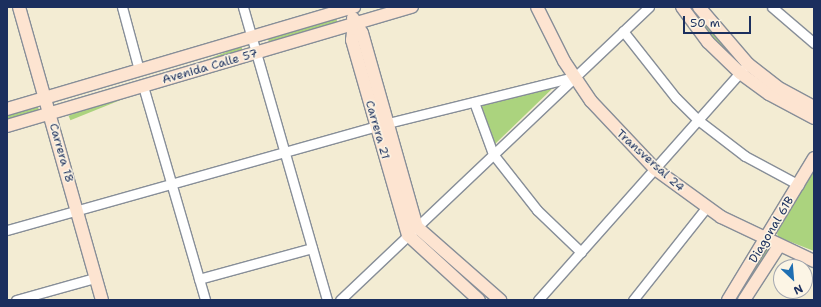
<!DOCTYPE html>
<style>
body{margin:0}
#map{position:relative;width:821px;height:307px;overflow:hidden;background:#f3ecd3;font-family:"Shantell Sans",sans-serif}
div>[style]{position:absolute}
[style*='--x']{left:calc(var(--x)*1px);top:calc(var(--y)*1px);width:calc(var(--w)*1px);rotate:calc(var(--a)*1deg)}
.green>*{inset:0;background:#abd37e;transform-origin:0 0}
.roads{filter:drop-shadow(1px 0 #878e98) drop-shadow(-1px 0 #878e98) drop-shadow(0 1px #878e98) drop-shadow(0 -1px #878e98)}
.street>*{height:9px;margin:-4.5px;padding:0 4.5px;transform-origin:4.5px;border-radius:4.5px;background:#fff}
.secondary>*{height:12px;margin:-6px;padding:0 6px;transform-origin:6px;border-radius:6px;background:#fde4d1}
span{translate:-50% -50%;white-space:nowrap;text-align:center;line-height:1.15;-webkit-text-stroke:3px #fcf5e5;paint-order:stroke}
.street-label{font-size:12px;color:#1b2f5e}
.frame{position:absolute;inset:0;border:8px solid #1b2f5e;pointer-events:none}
.north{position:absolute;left:773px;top:259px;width:40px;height:40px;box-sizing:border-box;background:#fcf5e5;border:1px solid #a2a6af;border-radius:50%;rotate:154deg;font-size:11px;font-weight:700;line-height:16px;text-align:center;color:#1b2f5e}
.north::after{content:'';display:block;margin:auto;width:14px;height:18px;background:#1f6fb2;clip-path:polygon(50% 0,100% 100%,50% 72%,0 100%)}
.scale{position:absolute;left:683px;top:16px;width:68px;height:18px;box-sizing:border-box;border:2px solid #1b2f5e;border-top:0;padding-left:5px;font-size:12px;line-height:14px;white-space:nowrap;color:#1b2f5e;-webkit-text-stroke:3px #fcf5e5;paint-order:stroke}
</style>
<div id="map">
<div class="green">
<i style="clip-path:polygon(688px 7px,695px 7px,739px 61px,736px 62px,709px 35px)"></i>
<i style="left:336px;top:17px;width:9px;height:71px;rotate:77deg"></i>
<i style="left:241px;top:46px;width:5px;height:186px;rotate:68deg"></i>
<i style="clip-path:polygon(556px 85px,495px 144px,481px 105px)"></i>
<i style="clip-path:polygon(37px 104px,39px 110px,7px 119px,7px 113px)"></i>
<i style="clip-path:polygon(814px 169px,814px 251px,778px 237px,777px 233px)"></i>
<i style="clip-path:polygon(765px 249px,772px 252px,739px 300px,732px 300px)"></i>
</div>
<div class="roads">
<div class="street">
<i style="--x:122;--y:7;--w:65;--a:74.9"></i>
<i style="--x:243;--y:7;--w:305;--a:74"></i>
<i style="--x:772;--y:7;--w:55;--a:40.6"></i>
<i style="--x:623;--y:31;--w:85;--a:51.7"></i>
<i style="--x:676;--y:98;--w:31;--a:45"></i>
<i style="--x:698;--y:120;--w:59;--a:37.5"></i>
<i style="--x:745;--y:156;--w:61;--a:28.2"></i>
<i style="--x:143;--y:86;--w:223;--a:73.8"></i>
<i style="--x:474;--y:102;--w:55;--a:69.9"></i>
<i style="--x:493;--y:154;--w:71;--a:51.8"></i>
<i style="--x:537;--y:210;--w:61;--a:43.7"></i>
<i style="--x:7;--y:230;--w:396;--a:-15.7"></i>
<i style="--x:388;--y:123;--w:192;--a:-13.9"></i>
<i style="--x:199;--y:279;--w:117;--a:-15.3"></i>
<i style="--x:16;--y:300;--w:82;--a:-15.6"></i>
<i style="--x:340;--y:300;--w:426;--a:-43.5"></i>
<i style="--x:538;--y:300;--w:309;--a:-48.4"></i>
<i style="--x:633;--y:300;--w:117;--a:-51.6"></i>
</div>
<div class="secondary">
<i style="--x:19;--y:7;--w:305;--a:74.2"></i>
<i style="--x:537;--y:7;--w:60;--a:63.4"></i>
<i style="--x:564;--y:61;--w:48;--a:56"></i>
<i style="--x:591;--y:101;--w:93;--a:46.7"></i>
<i style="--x:655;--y:169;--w:82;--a:36"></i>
<i style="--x:721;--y:217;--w:103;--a:25.3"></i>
<i style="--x:682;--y:7;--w:44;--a:53.4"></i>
<i style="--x:708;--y:42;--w:45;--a:44.1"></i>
<i style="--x:740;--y:73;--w:36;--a:36"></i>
<i style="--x:769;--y:94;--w:51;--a:28.1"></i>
<i style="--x:699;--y:7;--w:75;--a:49.3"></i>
<i style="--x:748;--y:64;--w:37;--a:38"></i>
<i style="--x:777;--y:87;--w:42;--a:28.4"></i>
<i style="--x:353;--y:18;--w:17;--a:59"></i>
<i style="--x:362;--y:33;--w:202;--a:74.2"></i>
<i style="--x:417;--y:227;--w:111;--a:41.3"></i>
<i style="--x:354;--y:24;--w:16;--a:97"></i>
<i style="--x:352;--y:40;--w:203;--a:74"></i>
<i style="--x:408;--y:235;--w:96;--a:42.5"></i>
<i style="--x:7;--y:109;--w:362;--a:-16.4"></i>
<i style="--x:7;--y:126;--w:422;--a:-16.4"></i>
<i style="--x:728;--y:300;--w:166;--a:-58.8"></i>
<i style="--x:744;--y:300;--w:64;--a:-57.1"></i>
</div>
</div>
<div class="street-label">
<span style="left:210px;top:67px;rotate:-16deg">Avenida Calle 57</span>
<span style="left:377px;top:130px;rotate:74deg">Carrera 21</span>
<span style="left:61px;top:153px;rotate:74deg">Carrera 18</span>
<span style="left:650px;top:161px;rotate:42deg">Transversal 24</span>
<span style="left:772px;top:230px;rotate:-59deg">Diagonal 61B</span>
</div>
<div class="frame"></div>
<div class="north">N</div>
<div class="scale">50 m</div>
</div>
